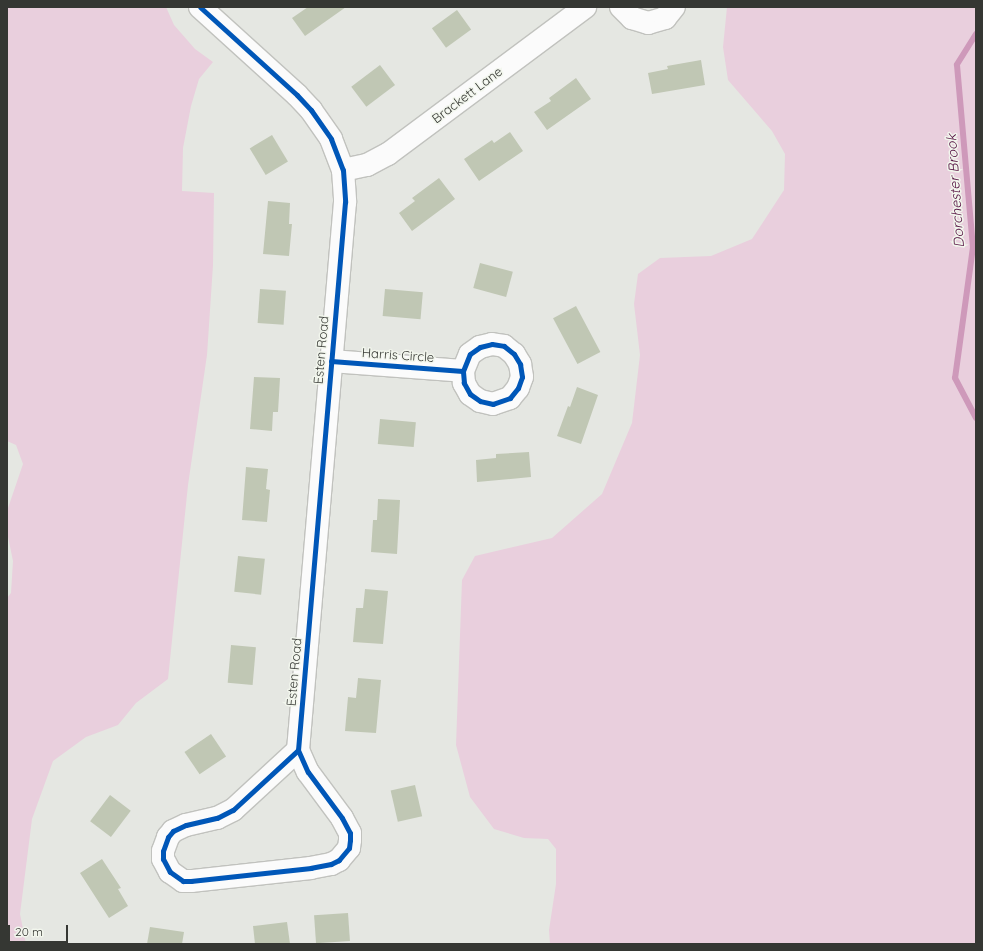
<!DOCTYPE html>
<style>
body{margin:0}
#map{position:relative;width:983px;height:951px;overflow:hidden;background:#e5e7e2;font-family:Quicksand,sans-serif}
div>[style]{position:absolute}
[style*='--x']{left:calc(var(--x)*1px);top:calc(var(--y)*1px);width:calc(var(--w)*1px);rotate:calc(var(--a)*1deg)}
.green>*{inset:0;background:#e9cfdd}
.stream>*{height:6px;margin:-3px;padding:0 3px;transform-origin:3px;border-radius:3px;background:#ce99ba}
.building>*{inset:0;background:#c0c7b4;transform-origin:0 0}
.roads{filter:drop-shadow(1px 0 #c1c2be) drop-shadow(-1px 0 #c1c2be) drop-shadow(0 1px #c1c2be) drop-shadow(0 -1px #c1c2be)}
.minor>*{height:22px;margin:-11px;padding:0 11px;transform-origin:11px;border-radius:11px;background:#fbfbfb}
.cycleway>*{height:5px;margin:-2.5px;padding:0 2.5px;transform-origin:2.5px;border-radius:2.5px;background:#0057b8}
span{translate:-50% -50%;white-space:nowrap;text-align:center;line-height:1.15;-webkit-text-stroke:3px #f2f6ed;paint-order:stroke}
.street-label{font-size:13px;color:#353733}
.water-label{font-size:14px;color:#540f41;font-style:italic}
.frame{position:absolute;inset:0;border:8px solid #353733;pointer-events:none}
.scale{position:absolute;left:8px;top:925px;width:60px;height:18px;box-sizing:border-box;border:2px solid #353733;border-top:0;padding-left:5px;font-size:12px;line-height:14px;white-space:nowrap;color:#353733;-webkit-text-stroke:3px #f2f6ed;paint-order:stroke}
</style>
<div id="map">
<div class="green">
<i style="clip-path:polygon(7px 7px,166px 7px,174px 25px,195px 49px,213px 62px,199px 79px,191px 106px,183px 148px,182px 191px,214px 193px,213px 265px,207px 355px,188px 485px,168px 679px,136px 703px,118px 725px,86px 737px,53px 761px,32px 819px,20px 914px,26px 944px,7px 944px,7px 598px,11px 593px,13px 561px,7px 532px,7px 511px,23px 464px,16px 445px,7px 441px)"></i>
<i style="clip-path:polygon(727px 7px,976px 7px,976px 944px,550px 944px,549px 930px,556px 884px,556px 849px,548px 839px,524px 838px,494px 829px,470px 797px,456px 745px,462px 580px,475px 556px,552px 538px,602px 494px,632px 423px,640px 355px,634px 304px,638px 274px,660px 258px,711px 256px,752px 239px,784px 190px,785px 154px,772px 131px,728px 80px,723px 47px)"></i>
</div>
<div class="stream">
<i style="--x:976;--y:34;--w:36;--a:122"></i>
<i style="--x:957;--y:65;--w:183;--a:85"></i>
<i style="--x:973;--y:247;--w:132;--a:97.8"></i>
<i style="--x:955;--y:378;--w:45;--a:62.3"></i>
</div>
<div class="building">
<i style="clip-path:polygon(308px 7px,346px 7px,305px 36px,292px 18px)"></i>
<i style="left:457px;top:10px;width:24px;height:31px;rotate:54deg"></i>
<i style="clip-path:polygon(701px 60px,705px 85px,652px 94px,648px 73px,668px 69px,667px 66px)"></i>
<i style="left:380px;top:65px;width:25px;height:36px;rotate:53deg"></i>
<i style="clip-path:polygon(576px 78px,591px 99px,547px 130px,534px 112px,551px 101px,549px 98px)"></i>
<i style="clip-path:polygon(510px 132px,523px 151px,479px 181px,464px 159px,492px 140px,494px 143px)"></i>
<i style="left:272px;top:135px;width:31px;height:26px;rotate:59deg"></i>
<i style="clip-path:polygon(439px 178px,455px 199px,412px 231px,399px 213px,415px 201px,412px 198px)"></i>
<i style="clip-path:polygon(268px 201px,290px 203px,289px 224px,292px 224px,289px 256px,263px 254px)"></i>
<i style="left:480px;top:263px;width:34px;height:26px;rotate:15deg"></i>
<i style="left:260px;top:289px;width:26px;height:34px;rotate:4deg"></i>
<i style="left:385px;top:289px;width:38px;height:27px;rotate:5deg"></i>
<i style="left:576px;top:306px;width:52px;height:26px;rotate:62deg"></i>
<i style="clip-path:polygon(254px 377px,280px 378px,278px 412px,273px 412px,272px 431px,250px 429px)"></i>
<i style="clip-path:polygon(577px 387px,598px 395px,581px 444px,557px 436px,568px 406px,570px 407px)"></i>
<i style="left:380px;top:419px;width:36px;height:25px;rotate:5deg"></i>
<i style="clip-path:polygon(529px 452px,531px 477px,477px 482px,476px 460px,496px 458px,496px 454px)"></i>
<i style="clip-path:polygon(246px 467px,268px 469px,266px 489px,270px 490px,267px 522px,242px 520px)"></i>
<i style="clip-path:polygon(378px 499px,400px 500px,397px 554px,371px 552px,373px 520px,377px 520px)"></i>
<i style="left:238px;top:556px;width:27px;height:36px;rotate:6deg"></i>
<i style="clip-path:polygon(365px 589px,388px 591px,383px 644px,353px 642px,356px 608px,363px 608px)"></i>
<i style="left:231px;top:645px;width:25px;height:38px;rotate:5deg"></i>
<i style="clip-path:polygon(358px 678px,381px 680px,376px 733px,345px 731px,348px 697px,356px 698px)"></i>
<i style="left:211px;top:734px;width:27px;height:32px;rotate:56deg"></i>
<i style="left:415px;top:785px;width:32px;height:25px;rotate:77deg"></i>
<i style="left:110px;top:795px;width:26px;height:33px;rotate:37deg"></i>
<i style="clip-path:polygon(102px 859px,121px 888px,118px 889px,128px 906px,109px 918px,80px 873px)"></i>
<i style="left:348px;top:913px;width:28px;height:34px;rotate:86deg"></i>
<i style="clip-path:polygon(287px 922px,290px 944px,255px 944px,253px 926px)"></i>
<i style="clip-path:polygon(150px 927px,184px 932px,182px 944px,147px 944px)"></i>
</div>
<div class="roads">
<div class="minor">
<i style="--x:200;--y:7;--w:131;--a:42.2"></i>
<i style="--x:297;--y:95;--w:21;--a:47"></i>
<i style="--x:311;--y:110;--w:35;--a:55"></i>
<i style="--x:331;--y:139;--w:33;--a:69"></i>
<i style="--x:343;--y:170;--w:32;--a:86"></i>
<i style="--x:345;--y:202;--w:550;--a:94.9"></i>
<i style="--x:298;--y:750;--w:24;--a:66"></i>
<i style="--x:308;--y:772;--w:57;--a:53.5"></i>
<i style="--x:342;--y:818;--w:17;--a:62"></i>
<i style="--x:350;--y:833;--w:7;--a:90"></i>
<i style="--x:350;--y:840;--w:8;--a:97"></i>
<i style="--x:349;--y:848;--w:16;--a:130"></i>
<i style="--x:339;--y:860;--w:9;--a:153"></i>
<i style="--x:331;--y:864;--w:20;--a:169"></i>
<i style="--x:311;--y:868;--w:121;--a:173.8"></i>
<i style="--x:191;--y:881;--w:8;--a:180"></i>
<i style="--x:183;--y:881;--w:16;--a:-145"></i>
<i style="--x:170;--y:872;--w:15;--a:-118"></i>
<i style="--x:163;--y:859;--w:8;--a:-90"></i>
<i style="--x:163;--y:851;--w:15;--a:-70"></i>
<i style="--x:168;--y:837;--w:8;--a:-50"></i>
<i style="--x:173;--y:831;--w:14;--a:-25"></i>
<i style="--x:186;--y:825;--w:32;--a:-13"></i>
<i style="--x:217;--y:818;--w:18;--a:-27"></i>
<i style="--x:233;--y:810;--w:88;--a:-42.7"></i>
<i style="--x:621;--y:7;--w:16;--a:45"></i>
<i style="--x:632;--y:18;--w:17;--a:17"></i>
<i style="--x:648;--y:23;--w:18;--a:-16"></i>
<i style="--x:665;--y:18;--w:14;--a:-51"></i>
<i style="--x:343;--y:170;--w:25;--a:-12"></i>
<i style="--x:367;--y:165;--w:24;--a:-28"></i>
<i style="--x:388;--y:154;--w:246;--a:-36.7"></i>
<i style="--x:331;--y:361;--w:132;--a:4.3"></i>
<i style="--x:463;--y:371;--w:18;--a:-68"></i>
<i style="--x:470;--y:354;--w:12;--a:-35"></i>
<i style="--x:480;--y:347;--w:12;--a:-14"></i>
<i style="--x:492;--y:344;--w:12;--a:9"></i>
<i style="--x:504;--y:346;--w:13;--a:39"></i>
<i style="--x:514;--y:354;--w:12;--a:59"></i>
<i style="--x:520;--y:364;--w:13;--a:81"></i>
<i style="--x:522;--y:377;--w:12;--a:110"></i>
<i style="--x:518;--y:388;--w:13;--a:129"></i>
<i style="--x:510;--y:398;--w:18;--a:161"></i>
<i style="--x:493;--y:404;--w:13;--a:-167"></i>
<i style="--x:480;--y:401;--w:12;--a:-145"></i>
<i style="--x:470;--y:394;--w:13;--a:-119"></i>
<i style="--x:464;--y:383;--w:12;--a:-95"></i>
</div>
</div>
<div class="cycleway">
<i style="--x:200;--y:7;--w:131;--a:42.2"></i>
<i style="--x:297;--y:95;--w:21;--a:47"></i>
<i style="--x:311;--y:110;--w:35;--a:55"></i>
<i style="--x:331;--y:139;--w:33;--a:69"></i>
<i style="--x:343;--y:170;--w:32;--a:86"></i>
<i style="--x:345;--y:202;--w:550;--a:94.9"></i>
<i style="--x:298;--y:750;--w:24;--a:66"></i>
<i style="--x:308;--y:772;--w:57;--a:53.5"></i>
<i style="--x:342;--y:818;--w:17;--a:62"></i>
<i style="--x:350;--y:833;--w:7;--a:90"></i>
<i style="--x:350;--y:840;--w:8;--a:97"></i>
<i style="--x:349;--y:848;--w:16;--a:130"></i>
<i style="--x:339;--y:860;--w:9;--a:153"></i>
<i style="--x:331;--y:864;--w:20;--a:169"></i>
<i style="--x:311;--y:868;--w:121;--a:173.8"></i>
<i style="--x:191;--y:881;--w:8;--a:180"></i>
<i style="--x:183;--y:881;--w:16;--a:-145"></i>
<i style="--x:170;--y:872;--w:15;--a:-118"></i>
<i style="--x:163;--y:859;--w:8;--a:-90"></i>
<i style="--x:163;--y:851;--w:15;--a:-70"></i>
<i style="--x:168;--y:837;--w:8;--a:-50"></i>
<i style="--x:173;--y:831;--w:14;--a:-25"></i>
<i style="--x:186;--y:825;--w:32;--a:-13"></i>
<i style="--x:217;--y:818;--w:18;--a:-27"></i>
<i style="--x:233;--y:810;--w:88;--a:-42.7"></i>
<i style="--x:331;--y:361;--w:132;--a:4.3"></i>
<i style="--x:463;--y:371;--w:18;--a:-68"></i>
<i style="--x:470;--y:354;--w:12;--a:-35"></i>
<i style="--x:480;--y:347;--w:12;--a:-14"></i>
<i style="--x:492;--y:344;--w:12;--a:9"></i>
<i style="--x:504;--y:346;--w:13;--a:39"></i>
<i style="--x:514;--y:354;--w:12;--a:59"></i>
<i style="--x:520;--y:364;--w:13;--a:81"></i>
<i style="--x:522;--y:377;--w:12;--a:110"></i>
<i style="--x:518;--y:388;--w:13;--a:129"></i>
<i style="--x:510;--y:398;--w:18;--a:161"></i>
<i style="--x:493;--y:404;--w:13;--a:-167"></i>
<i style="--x:480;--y:401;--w:12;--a:-145"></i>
<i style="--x:470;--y:394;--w:13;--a:-119"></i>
<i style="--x:464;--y:383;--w:12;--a:-95"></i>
</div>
<div class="street-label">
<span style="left:467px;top:95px;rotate:-37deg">Brackett Lane</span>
<span style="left:321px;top:350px;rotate:-85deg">Esten Road</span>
<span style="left:398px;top:355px;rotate:4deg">Harris Circle</span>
<span style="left:294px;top:672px;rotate:-85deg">Esten Road</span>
</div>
<div class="water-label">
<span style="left:955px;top:191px;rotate:-94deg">Dorchester Brook</span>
</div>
<div class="frame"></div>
<div class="scale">20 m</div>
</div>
